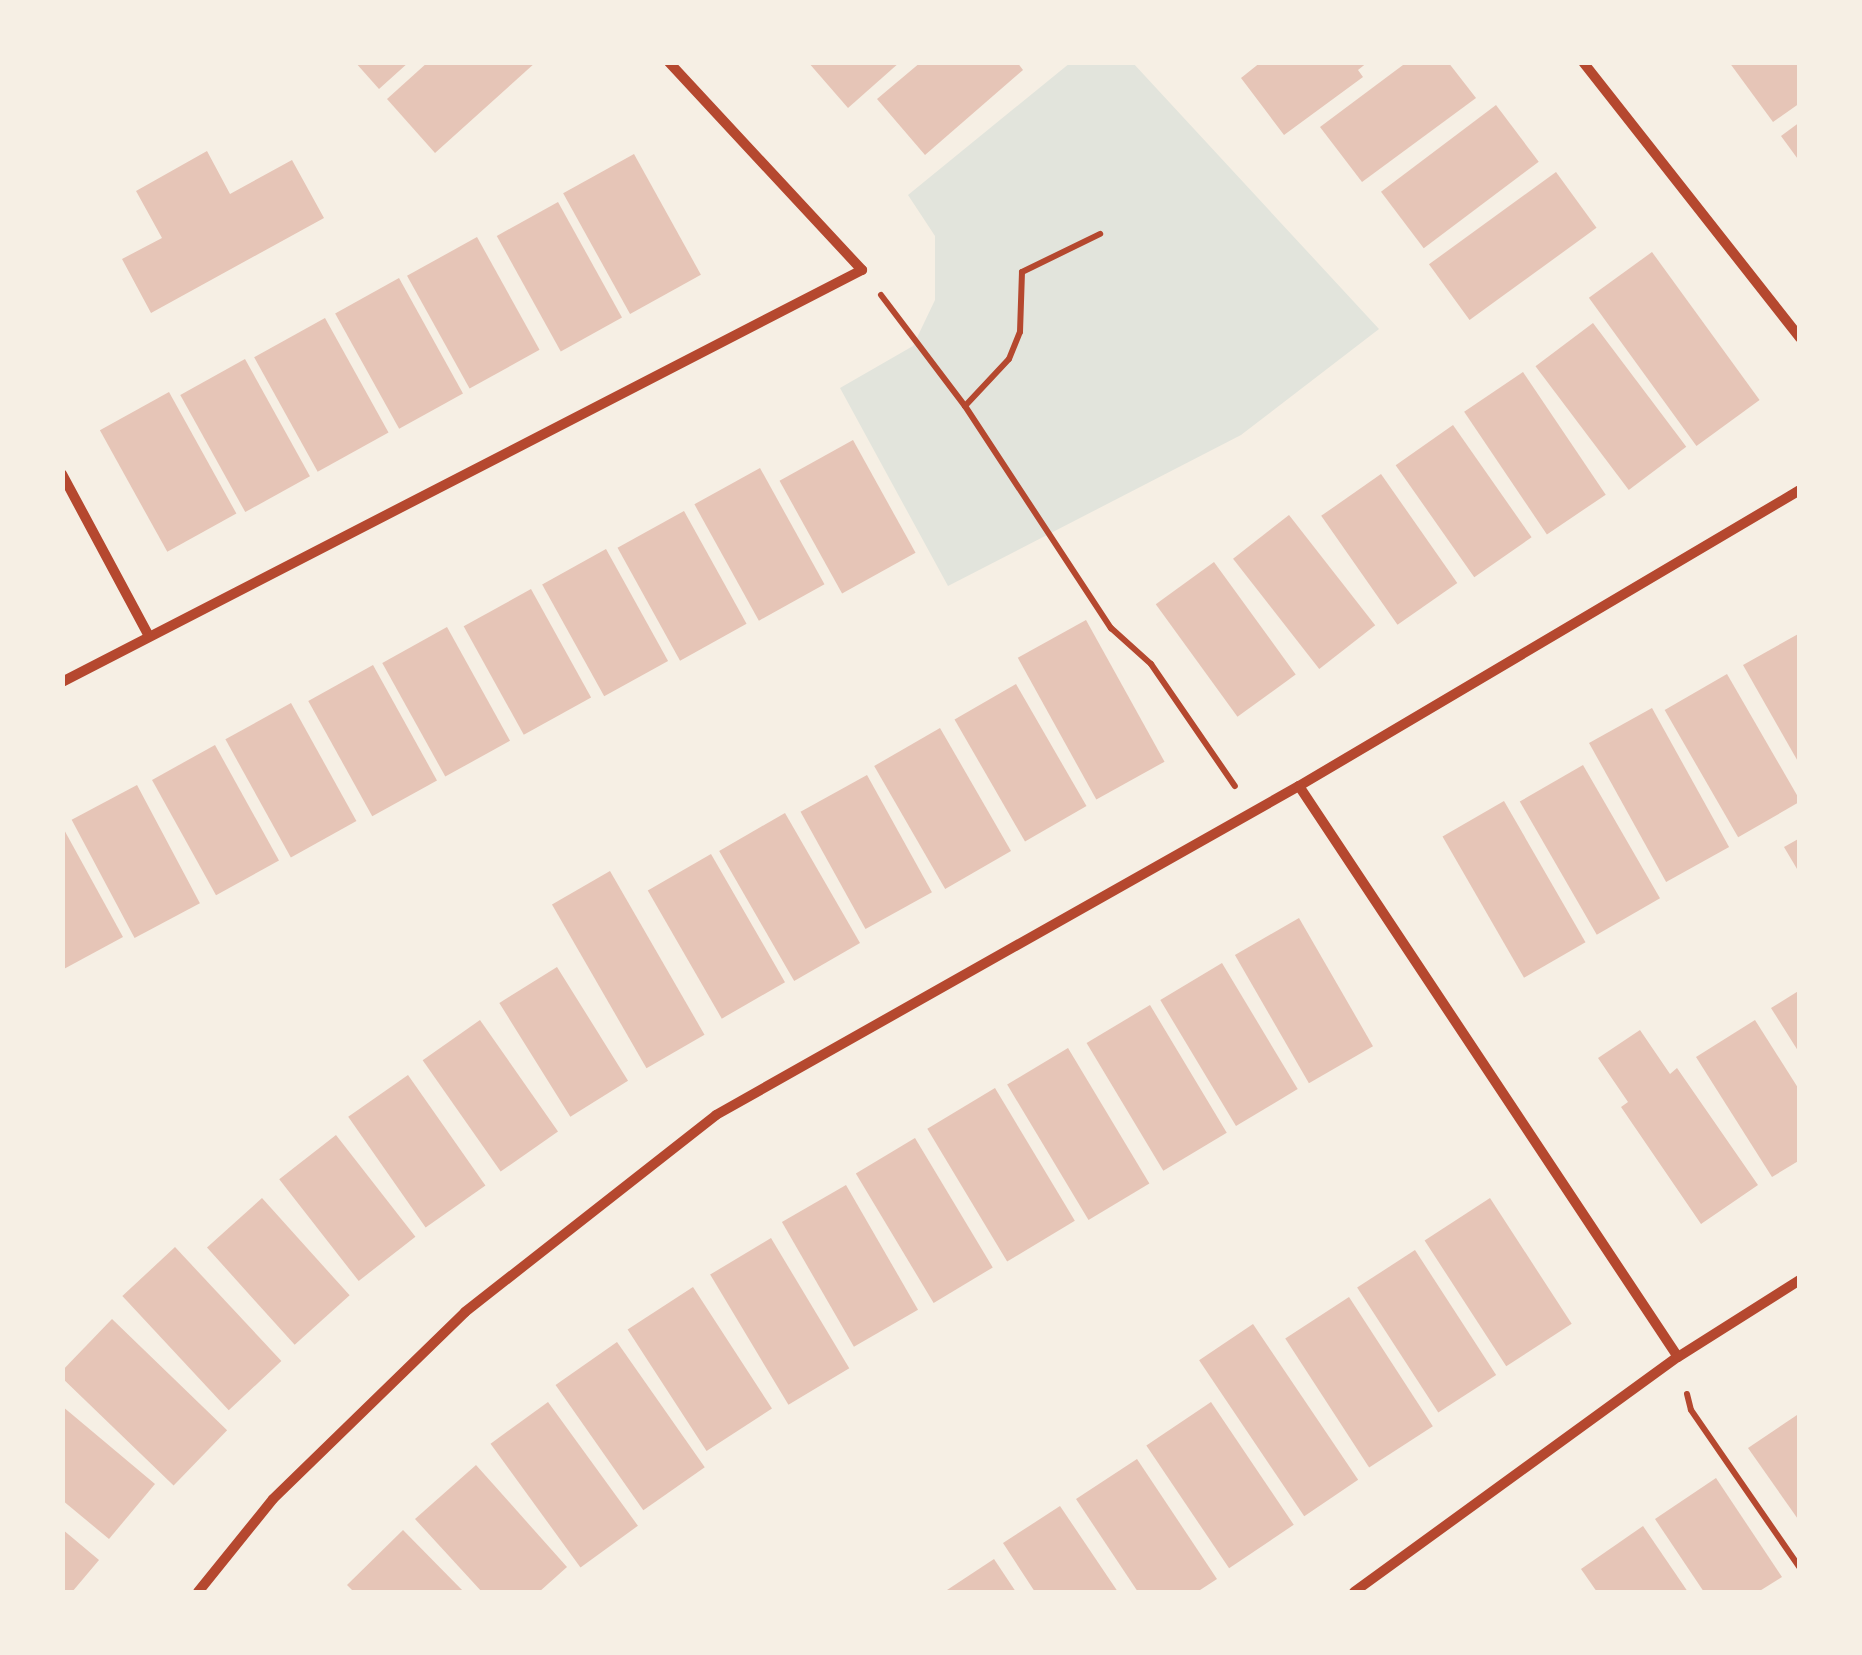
<!DOCTYPE html>
<style>
body{margin:0}
#map{position:relative;width:1862px;height:1655px;overflow:hidden;background:#f6efe4;font-family:Signika,sans-serif}
div>[style]{position:absolute}
[style*='--x']{left:calc(var(--x)*1px);top:calc(var(--y)*1px);width:calc(var(--w)*1px);rotate:calc(var(--a)*1deg)}
.green>*{inset:0;background:#e2e4dc}
.building>*{inset:0;background:#e6c5b7;transform-origin:0 0}
.path>*{height:6px;margin:-3px;padding:0 3px;transform-origin:3px;border-radius:3px;background:#b5482f}
.minor>*{height:10px;margin:-5px;padding:0 5px;transform-origin:5px;border-radius:5px;background:#b5482f}
span{translate:-50% -50%;white-space:nowrap;text-align:center;line-height:1.15;-webkit-text-stroke:8px #f6efe4;paint-order:stroke}
.frame{position:absolute;inset:0;border:65px solid #f6efe4;pointer-events:none}
</style>
<div id="map">
<div class="green">
<i style="clip-path:polygon(1070px 63px,1133px 63px,1379px 329px,1241px 435px,948px 586px,840px 388px,913px 346px,935px 300px,935px 236px,908px 195px)"></i>
</div>
<div class="building">
<i style="clip-path:polygon(355px 62px,409px 62px,379px 89px)"></i>
<i style="clip-path:polygon(428px 62px,536px 62px,435px 153px,387px 99px)"></i>
<i style="clip-path:polygon(808px 62px,900px 62px,848px 108px)"></i>
<i style="clip-path:polygon(921px 62px,1017px 62px,1023px 70px,925px 155px,877px 99px)"></i>
<i style="clip-path:polygon(1261px 62px,1368px 62px,1358px 70px,1363px 77px,1284px 135px,1241px 78px)"></i>
<i style="clip-path:polygon(1407px 62px,1448px 62px,1476px 98px,1362px 182px,1320px 127px)"></i>
<i style="clip-path:polygon(1729px 62px,1800px 62px,1800px 103px,1773px 122px)"></i>
<i style="left:1496px;top:105px;width:71px;height:144px;rotate:53deg"></i>
<i style="clip-path:polygon(1800px 122px,1800px 162px,1781px 136px)"></i>
<i style="clip-path:polygon(207px 151px,230px 194px,292px 160px,324px 218px,151px 313px,122px 259px,162px 238px,136px 191px)"></i>
<i style="left:634px;top:154px;width:138px;height:81px;rotate:61deg"></i>
<i style="left:1556px;top:172px;width:69px;height:157px;rotate:54deg"></i>
<i style="left:558px;top:202px;width:132px;height:70px;rotate:61deg"></i>
<i style="left:477px;top:237px;width:129px;height:80px;rotate:61deg"></i>
<i style="left:1652px;top:252px;width:183px;height:78px;rotate:54deg"></i>
<i style="left:399px;top:278px;width:132px;height:73px;rotate:61deg"></i>
<i style="left:325px;top:318px;width:131px;height:81px;rotate:61deg"></i>
<i style="left:1593px;top:323px;width:155px;height:72px;rotate:53deg"></i>
<i style="left:245px;top:359px;width:134px;height:74px;rotate:61deg"></i>
<i style="left:1523px;top:372px;width:148px;height:71px;rotate:56deg"></i>
<i style="left:169px;top:392px;width:139px;height:79px;rotate:61deg"></i>
<i style="left:1453px;top:425px;width:137px;height:70px;rotate:55deg"></i>
<i style="left:853px;top:440px;width:129px;height:84px;rotate:61deg"></i>
<i style="left:760px;top:468px;width:133px;height:75px;rotate:61deg"></i>
<i style="left:1381px;top:474px;width:133px;height:73px;rotate:55deg"></i>
<i style="left:684px;top:511px;width:129px;height:76px;rotate:61deg"></i>
<i style="left:1289px;top:515px;width:140px;height:71px;rotate:52deg"></i>
<i style="left:606px;top:549px;width:128px;height:73px;rotate:61deg"></i>
<i style="left:1214px;top:562px;width:139px;height:72px;rotate:54deg"></i>
<i style="left:531px;top:589px;width:124px;height:77px;rotate:61deg"></i>
<i style="left:1086px;top:620px;width:162px;height:78px;rotate:61deg"></i>
<i style="left:447px;top:627px;width:130px;height:74px;rotate:61deg"></i>
<i style="clip-path:polygon(1800px 633px,1800px 765px,1743px 665px)"></i>
<i style="left:373px;top:665px;width:132px;height:74px;rotate:61deg"></i>
<i style="left:1727px;top:674px;width:147px;height:72px;rotate:60deg"></i>
<i style="left:1016px;top:684px;width:141px;height:71px;rotate:60deg"></i>
<i style="left:291px;top:703px;width:135px;height:75px;rotate:61deg"></i>
<i style="left:1652px;top:708px;width:159px;height:72px;rotate:61deg"></i>
<i style="left:940px;top:728px;width:142px;height:76px;rotate:60deg"></i>
<i style="left:215px;top:745px;width:132px;height:72px;rotate:61deg"></i>
<i style="left:1583px;top:765px;width:154px;height:73px;rotate:60deg"></i>
<i style="left:867px;top:775px;width:134px;height:76px;rotate:61deg"></i>
<i style="left:137px;top:785px;width:134px;height:74px;rotate:62deg"></i>
<i style="left:1504px;top:801px;width:163px;height:71px;rotate:60deg"></i>
<i style="left:785px;top:813px;width:150px;height:76px;rotate:60deg"></i>
<i style="clip-path:polygon(62px 826px,123px 937px,62px 970px)"></i>
<i style="clip-path:polygon(1800px 838px,1800px 874px,1784px 847px)"></i>
<i style="left:711px;top:854px;width:148px;height:73px;rotate:60deg"></i>
<i style="left:610px;top:871px;width:189px;height:67px;rotate:60deg"></i>
<i style="left:1299px;top:918px;width:148px;height:74px;rotate:60deg"></i>
<i style="left:1222px;top:963px;width:147px;height:72px;rotate:59deg"></i>
<i style="left:557px;top:967px;width:134px;height:68px;rotate:58deg"></i>
<i style="clip-path:polygon(1800px 990px,1800px 1054px,1771px 1008px)"></i>
<i style="left:1150px;top:1005px;width:149px;height:74px;rotate:59deg"></i>
<i style="left:480px;top:1020px;width:136px;height:70px;rotate:55deg"></i>
<i style="clip-path:polygon(1755px 1020px,1800px 1091px,1800px 1160px,1772px 1177px,1696px 1057px)"></i>
<i style="clip-path:polygon(1640px 1030px,1670px 1074px,1677px 1068px,1758px 1185px,1701px 1224px,1621px 1107px,1628px 1102px,1598px 1058px)"></i>
<i style="left:1068px;top:1048px;width:158px;height:71px;rotate:59deg"></i>
<i style="left:408px;top:1075px;width:135px;height:73px;rotate:55deg"></i>
<i style="left:995px;top:1088px;width:155px;height:79px;rotate:59deg"></i>
<i style="left:336px;top:1135px;width:129px;height:72px;rotate:52deg"></i>
<i style="left:915px;top:1138px;width:151px;height:69px;rotate:59deg"></i>
<i style="left:846px;top:1185px;width:144px;height:74px;rotate:60deg"></i>
<i style="left:262px;top:1198px;width:131px;height:74px;rotate:48deg"></i>
<i style="left:1490px;top:1198px;width:150px;height:78px;rotate:57deg"></i>
<i style="left:771px;top:1238px;width:152px;height:71px;rotate:59deg"></i>
<i style="left:175px;top:1247px;width:156px;height:72px;rotate:47deg"></i>
<i style="left:1415px;top:1250px;width:149px;height:69px;rotate:57deg"></i>
<i style="left:693px;top:1287px;width:145px;height:78px;rotate:57deg"></i>
<i style="left:1349px;top:1297px;width:154px;height:76px;rotate:57deg"></i>
<i style="left:112px;top:1319px;width:160px;height:77px;rotate:44deg"></i>
<i style="left:1253px;top:1324px;width:188px;height:65px;rotate:56deg"></i>
<i style="left:617px;top:1342px;width:153px;height:75px;rotate:55deg"></i>
<i style="left:548px;top:1402px;width:153px;height:71px;rotate:54deg"></i>
<i style="left:1211px;top:1402px;width:148px;height:78px;rotate:56deg"></i>
<i style="clip-path:polygon(62px 1406px,155px 1484px,109px 1539px,62px 1500px)"></i>
<i style="clip-path:polygon(1800px 1413px,1800px 1522px,1748px 1448px)"></i>
<i style="clip-path:polygon(1137px 1459px,1217px 1579px,1197px 1592px,1138px 1592px,1076px 1499px)"></i>
<i style="clip-path:polygon(476px 1465px,567px 1567px,539px 1592px,482px 1592px,415px 1519px)"></i>
<i style="clip-path:polygon(1716px 1478px,1782px 1577px,1758px 1592px,1704px 1592px,1655px 1519px)"></i>
<i style="clip-path:polygon(1060px 1506px,1118px 1592px,1035px 1592px,1003px 1543px)"></i>
<i style="clip-path:polygon(1643px 1526px,1688px 1592px,1597px 1592px,1581px 1569px)"></i>
<i style="clip-path:polygon(62px 1529px,99px 1560px,72px 1592px,62px 1592px)"></i>
<i style="clip-path:polygon(403px 1530px,464px 1592px,354px 1592px,347px 1585px)"></i>
<i style="clip-path:polygon(994px 1559px,1016px 1592px,944px 1592px)"></i>
</div>
<div class="path">
<i style="--x:881;--y:295;--w:139;--a:52.9"></i>
<i style="--x:965;--y:406;--w:266;--a:56.7"></i>
<i style="--x:1111;--y:628;--w:54;--a:42"></i>
<i style="--x:1151;--y:664;--w:148;--a:55.5"></i>
<i style="--x:965;--y:406;--w:64;--a:-46.9"></i>
<i style="--x:1009;--y:359;--w:29;--a:-68"></i>
<i style="--x:1020;--y:332;--w:60;--a:-88.1"></i>
<i style="--x:1022;--y:272;--w:87;--a:-26"></i>
<i style="--x:1687;--y:1394;--w:16;--a:76"></i>
<i style="--x:1691;--y:1410;--w:192;--a:55.4"></i>
</div>
<div class="minor">
<i style="--x:1583;--y:62;--w:351;--a:51.8"></i>
<i style="--x:62;--y:474;--w:184;--a:61.8"></i>
<i style="--x:62;--y:682;--w:900;--a:-27.25"></i>
<i style="--x:862;--y:270;--w:284;--a:-132.9"></i>
<i style="--x:1299;--y:786;--w:685;--a:56.43"></i>
<i style="--x:198;--y:1592;--w:119;--a:-51.1"></i>
<i style="--x:273;--y:1499;--w:268;--a:-44.2"></i>
<i style="--x:465;--y:1312;--w:319;--a:-38.1"></i>
<i style="--x:716;--y:1115;--w:669;--a:-29.44"></i>
<i style="--x:1299;--y:786;--w:582;--a:-30.58"></i>
<i style="--x:1354;--y:1592;--w:400;--a:-36"></i>
<i style="--x:1678;--y:1357;--w:144;--a:-32.3"></i>
</div>
<div class="frame"></div>
</div>
